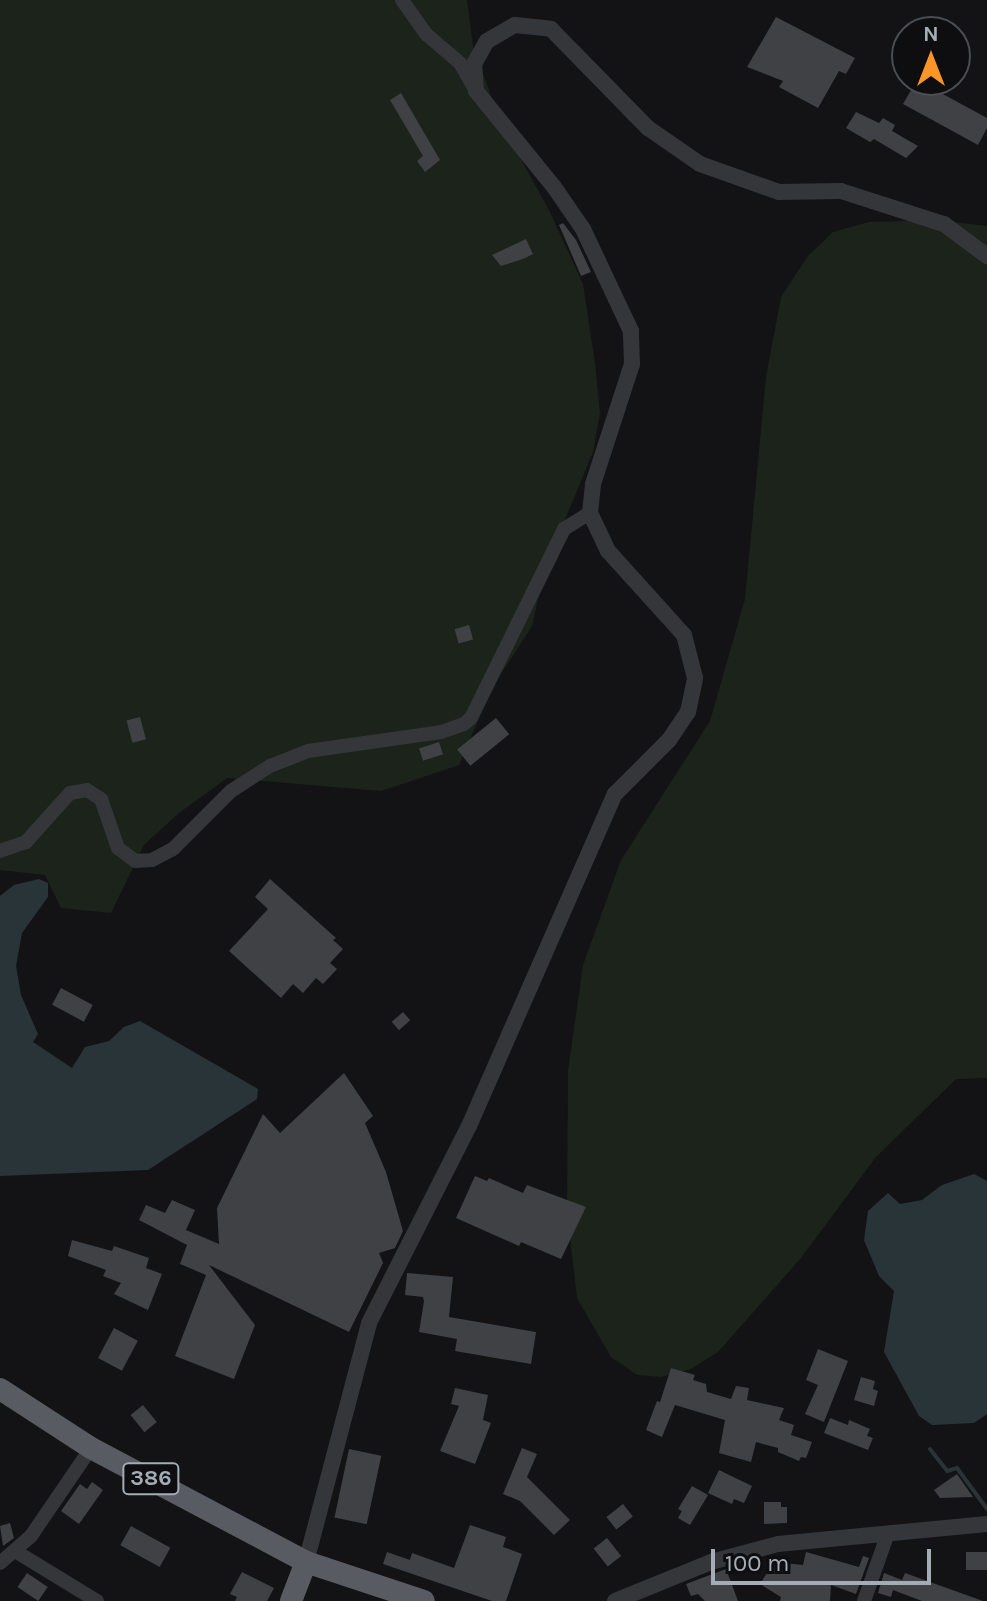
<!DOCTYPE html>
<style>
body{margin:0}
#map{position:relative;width:987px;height:1601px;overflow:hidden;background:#131315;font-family:Karla,sans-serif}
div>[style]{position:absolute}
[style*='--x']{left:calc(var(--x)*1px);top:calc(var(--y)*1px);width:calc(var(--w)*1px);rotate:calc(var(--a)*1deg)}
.green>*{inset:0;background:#1b231b}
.water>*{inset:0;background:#293439}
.stream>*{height:4px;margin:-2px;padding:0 2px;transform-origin:2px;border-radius:2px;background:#293439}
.building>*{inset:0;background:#3f4145;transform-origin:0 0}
.minor>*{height:14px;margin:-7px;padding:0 7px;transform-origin:7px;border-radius:7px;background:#34363a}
.tertiary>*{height:16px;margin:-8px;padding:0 8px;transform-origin:8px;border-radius:8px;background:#34363a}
.trunk>*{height:22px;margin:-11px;padding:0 11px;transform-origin:11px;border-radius:11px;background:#585c62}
span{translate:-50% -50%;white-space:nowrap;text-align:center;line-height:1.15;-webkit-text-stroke:7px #0e0e10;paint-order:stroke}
.shield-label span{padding:2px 6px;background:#0e0e10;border:2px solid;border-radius:6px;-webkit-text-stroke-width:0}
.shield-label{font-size:22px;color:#a4acb6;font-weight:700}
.north{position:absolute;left:891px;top:16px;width:80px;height:80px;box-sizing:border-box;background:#0e0e10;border:2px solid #4a4d52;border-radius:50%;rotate:0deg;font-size:22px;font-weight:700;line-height:32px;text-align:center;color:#a4acb6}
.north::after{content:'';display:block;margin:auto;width:28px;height:36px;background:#fa9626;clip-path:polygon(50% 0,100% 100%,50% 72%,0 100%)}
.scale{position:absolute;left:711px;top:1549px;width:220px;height:36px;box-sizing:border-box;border:4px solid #a4acb6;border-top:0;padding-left:10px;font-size:24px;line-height:28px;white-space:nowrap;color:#a4acb6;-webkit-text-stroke:6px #0e0e10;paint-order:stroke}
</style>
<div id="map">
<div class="green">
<i style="clip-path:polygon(0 0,467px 0,473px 46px,501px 123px,550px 212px,583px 284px,595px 363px,600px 413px,593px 452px,545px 568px,532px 626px,492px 688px,459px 765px,381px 791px,227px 778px,179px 813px,144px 845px,111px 913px,61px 908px,45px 875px,0 870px)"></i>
<i style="clip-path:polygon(937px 220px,987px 226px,987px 1078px,956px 1079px,876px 1157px,801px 1258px,718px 1352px,691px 1369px,661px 1377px,637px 1375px,611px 1357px,577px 1298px,567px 1212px,568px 1071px,583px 965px,621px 860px,710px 721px,745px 599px,766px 377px,781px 297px,808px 256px,833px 232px,869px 222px)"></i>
</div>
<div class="water">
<i style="clip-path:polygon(39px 879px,48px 883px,48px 897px,22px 933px,16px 966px,21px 995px,38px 1034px,33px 1042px,72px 1068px,85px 1047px,109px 1041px,124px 1027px,140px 1021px,258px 1089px,257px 1099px,148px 1170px,0 1176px,0 896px,14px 885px)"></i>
<i style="clip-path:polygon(974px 1174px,987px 1181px,987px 1414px,974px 1423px,932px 1425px,919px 1416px,884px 1352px,894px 1291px,879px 1276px,864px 1240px,868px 1211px,888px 1193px,900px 1204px,922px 1200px,942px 1185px)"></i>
</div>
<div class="stream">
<i style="--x:930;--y:1449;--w:28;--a:52"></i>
<i style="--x:947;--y:1471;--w:10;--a:-17"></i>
<i style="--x:957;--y:1468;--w:51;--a:53.8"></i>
</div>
<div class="building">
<i style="clip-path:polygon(776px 17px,855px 58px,846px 74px,839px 71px,818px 108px,779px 87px,783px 81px,747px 67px)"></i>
<i style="clip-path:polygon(917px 80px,987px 118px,987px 128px,978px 145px,903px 104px)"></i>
<i style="clip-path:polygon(401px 93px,440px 160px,425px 172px,417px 161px,423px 156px,390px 100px)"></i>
<i style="clip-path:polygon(856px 112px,879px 123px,883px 118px,895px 125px,892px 131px,918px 146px,906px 158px,874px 139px,870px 142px,846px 128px)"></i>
<i style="clip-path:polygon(563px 223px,576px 240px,591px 272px,581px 276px,559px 225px)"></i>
<i style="clip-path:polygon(526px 239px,533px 254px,523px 259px,501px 266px,492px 255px)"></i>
<i style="left:469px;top:625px;width:15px;height:15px;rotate:74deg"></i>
<i style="left:140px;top:717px;width:23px;height:14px;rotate:75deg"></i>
<i style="left:496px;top:718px;width:21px;height:50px;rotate:51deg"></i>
<i style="left:439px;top:742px;width:13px;height:21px;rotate:72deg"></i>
<i style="clip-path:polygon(270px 879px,336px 938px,333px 940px,343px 949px,330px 963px,337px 969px,323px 984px,316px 978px,303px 993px,293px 984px,281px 998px,229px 951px,268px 909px,255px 897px)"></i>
<i style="left:61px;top:988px;width:36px;height:19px;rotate:28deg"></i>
<i style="left:403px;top:1012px;width:11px;height:15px;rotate:49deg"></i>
<i style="clip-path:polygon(344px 1073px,373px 1116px,365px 1123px,386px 1172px,403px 1231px,395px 1248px,379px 1253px,383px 1263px,349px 1332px,209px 1265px,255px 1325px,234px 1379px,175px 1356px,206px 1275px,180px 1264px,187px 1245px,139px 1220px,146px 1205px,165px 1213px,172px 1200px,195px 1210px,186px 1230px,219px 1244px,217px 1208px,263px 1114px,280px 1133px)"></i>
<i style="clip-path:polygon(475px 1176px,487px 1181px,489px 1178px,523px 1193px,527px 1185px,586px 1207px,561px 1259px,521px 1242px,519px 1246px,456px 1218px)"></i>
<i style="clip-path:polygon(72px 1240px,112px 1251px,114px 1246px,149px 1258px,146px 1268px,162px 1274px,148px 1310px,114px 1294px,121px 1283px,103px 1276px,106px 1270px,68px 1256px)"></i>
<i style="clip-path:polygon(407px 1273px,453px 1277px,449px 1317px,536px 1332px,531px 1364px,455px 1351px,457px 1339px,419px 1332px,424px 1301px,423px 1297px,405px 1295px)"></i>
<i style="left:114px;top:1328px;width:27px;height:34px;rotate:28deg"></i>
<i style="clip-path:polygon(818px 1349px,848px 1361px,824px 1422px,805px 1414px,818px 1385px,806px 1380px)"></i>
<i style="clip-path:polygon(671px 1368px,695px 1375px,693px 1380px,706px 1384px,707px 1392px,731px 1399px,736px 1386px,749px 1388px,747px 1400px,784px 1408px,779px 1420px,794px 1425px,791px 1435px,812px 1442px,806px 1458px,801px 1457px,799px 1461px,778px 1452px,778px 1448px,756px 1442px,751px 1462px,719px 1453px,725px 1420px,675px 1405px,662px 1437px,646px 1430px,657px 1401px,660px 1402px)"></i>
<i style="clip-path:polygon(861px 1377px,875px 1381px,873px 1389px,878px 1391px,874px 1406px,854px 1400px)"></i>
<i style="clip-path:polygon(455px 1388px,488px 1395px,483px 1420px,491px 1423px,475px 1464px,440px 1451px,459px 1406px,451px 1404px)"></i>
<i style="left:143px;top:1405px;width:22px;height:16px;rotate:51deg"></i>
<i style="clip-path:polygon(830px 1418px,848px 1425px,849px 1420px,870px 1429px,867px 1436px,873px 1438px,868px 1450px,824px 1433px)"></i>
<i style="clip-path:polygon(522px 1448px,537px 1454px,527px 1477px,570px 1520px,554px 1535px,520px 1501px,503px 1494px)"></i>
<i style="left:349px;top:1449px;width:33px;height:70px;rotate:12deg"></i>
<i style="clip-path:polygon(719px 1470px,752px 1486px,744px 1503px,734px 1499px,732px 1504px,708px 1493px)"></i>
<i style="clip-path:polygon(957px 1474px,973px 1497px,940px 1498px,934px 1490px)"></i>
<i style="clip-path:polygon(92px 1482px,103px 1490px,79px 1524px,61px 1511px,80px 1484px,87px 1489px)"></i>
<i style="clip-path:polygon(692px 1486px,708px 1495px,690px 1525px,678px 1518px,682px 1511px,678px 1509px)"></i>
<i style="clip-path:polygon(764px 1502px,781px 1502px,781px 1507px,787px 1507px,787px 1523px,764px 1524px)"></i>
<i style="left:623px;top:1504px;width:16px;height:21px;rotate:52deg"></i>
<i style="clip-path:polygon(10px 1523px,14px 1538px,3px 1546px,0 1526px)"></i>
<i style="clip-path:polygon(470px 1525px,506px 1537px,503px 1547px,522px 1554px,506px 1601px,492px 1601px,383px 1564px,387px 1552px,410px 1560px,412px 1553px,454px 1568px)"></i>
<i style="left:131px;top:1526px;width:45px;height:22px;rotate:29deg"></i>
<i style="left:607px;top:1538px;width:23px;height:17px;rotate:52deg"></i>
<i style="clip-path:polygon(806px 1552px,859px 1567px,863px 1556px,869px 1558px,856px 1594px,831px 1585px,830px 1601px,780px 1601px,781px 1597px,760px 1584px,774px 1562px,803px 1565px)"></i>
<i style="left:987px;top:1552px;width:18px;height:21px;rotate:90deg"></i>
<i style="clip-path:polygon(726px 1569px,738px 1601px,705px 1601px,698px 1594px,691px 1596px,686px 1584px)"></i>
<i style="clip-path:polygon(242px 1572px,274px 1588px,267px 1601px,235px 1601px,237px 1597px,230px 1594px)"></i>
<i style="left:27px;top:1573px;width:25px;height:17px;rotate:34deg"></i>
<i style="clip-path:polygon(884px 1573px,902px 1580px,905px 1573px,983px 1601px,922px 1601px,893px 1590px,891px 1597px,878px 1593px)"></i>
</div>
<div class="minor">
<i style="--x:402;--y:0;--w:42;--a:54.8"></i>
<i style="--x:426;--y:34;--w:45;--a:40.5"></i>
<i style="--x:460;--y:63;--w:32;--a:60"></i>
<i style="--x:0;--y:851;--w:28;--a:-19"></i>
<i style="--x:26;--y:842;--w:66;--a:-48.1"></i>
<i style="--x:70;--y:793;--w:17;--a:-10"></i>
<i style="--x:87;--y:790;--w:17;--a:33"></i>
<i style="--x:101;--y:799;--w:52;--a:70.9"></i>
<i style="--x:118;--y:848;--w:21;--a:37"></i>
<i style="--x:135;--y:861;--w:17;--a:-3"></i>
<i style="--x:152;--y:860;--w:24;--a:-28"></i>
<i style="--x:173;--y:849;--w:82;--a:-45"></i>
<i style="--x:231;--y:791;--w:46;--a:-32.7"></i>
<i style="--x:270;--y:766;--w:41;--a:-21.5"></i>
<i style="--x:308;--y:751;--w:134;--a:-8.1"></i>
<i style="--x:441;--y:732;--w:24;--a:-19"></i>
<i style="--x:464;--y:724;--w:9;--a:-41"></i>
<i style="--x:471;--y:718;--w:211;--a:-63.8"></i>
<i style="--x:564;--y:529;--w:31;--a:-32"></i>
<i style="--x:15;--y:1551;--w:96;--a:31.4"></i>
<i style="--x:0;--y:1563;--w:41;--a:-41.1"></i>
<i style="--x:31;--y:1536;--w:107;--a:-55.7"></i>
<i style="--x:864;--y:1601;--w:69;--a:-70.5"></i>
</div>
<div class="tertiary">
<i style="--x:306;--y:1562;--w:247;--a:-75.2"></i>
<i style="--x:369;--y:1323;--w:221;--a:-63.1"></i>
<i style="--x:469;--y:1126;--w:363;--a:-66.3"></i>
<i style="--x:615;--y:794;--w:76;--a:-45"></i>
<i style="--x:669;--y:740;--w:34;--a:-56"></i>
<i style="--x:688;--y:712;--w:35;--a:-78"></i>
<i style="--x:695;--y:678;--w:44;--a:-104.3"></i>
<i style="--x:684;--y:635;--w:113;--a:-132.1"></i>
<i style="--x:608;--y:551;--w:42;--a:-115.3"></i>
<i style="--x:590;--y:513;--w:29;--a:-84"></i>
<i style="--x:593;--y:484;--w:126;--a:-72"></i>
<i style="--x:632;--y:364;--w:33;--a:-92"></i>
<i style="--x:631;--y:331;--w:113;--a:-115.2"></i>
<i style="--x:583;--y:229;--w:51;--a:-124.6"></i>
<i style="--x:554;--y:187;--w:124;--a:-129.1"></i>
<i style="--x:476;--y:91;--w:27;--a:-94"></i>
<i style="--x:474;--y:64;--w:26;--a:-61"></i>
<i style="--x:487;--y:41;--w:32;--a:-30"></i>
<i style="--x:515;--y:25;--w:36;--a:6"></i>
<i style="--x:551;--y:29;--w:139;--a:45.6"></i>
<i style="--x:648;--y:128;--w:63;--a:34.7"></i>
<i style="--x:700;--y:164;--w:84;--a:19.5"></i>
<i style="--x:779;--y:192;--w:62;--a:-0.9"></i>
<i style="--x:841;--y:191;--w:108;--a:17.8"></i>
<i style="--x:944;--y:224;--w:54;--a:36.7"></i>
<i style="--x:615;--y:1601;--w:104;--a:-22.1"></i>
<i style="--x:711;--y:1562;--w:69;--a:-15"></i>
<i style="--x:778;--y:1544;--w:210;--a:-5.5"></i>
</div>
<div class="trunk">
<i style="--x:0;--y:1389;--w:108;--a:33"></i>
<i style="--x:91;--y:1448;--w:243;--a:27.9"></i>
<i style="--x:306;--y:1562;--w:124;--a:18.3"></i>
<i style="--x:291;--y:1601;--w:42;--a:-69"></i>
</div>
<div class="shield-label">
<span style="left:151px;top:1479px">386</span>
</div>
<div class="north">N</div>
<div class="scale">100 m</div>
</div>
